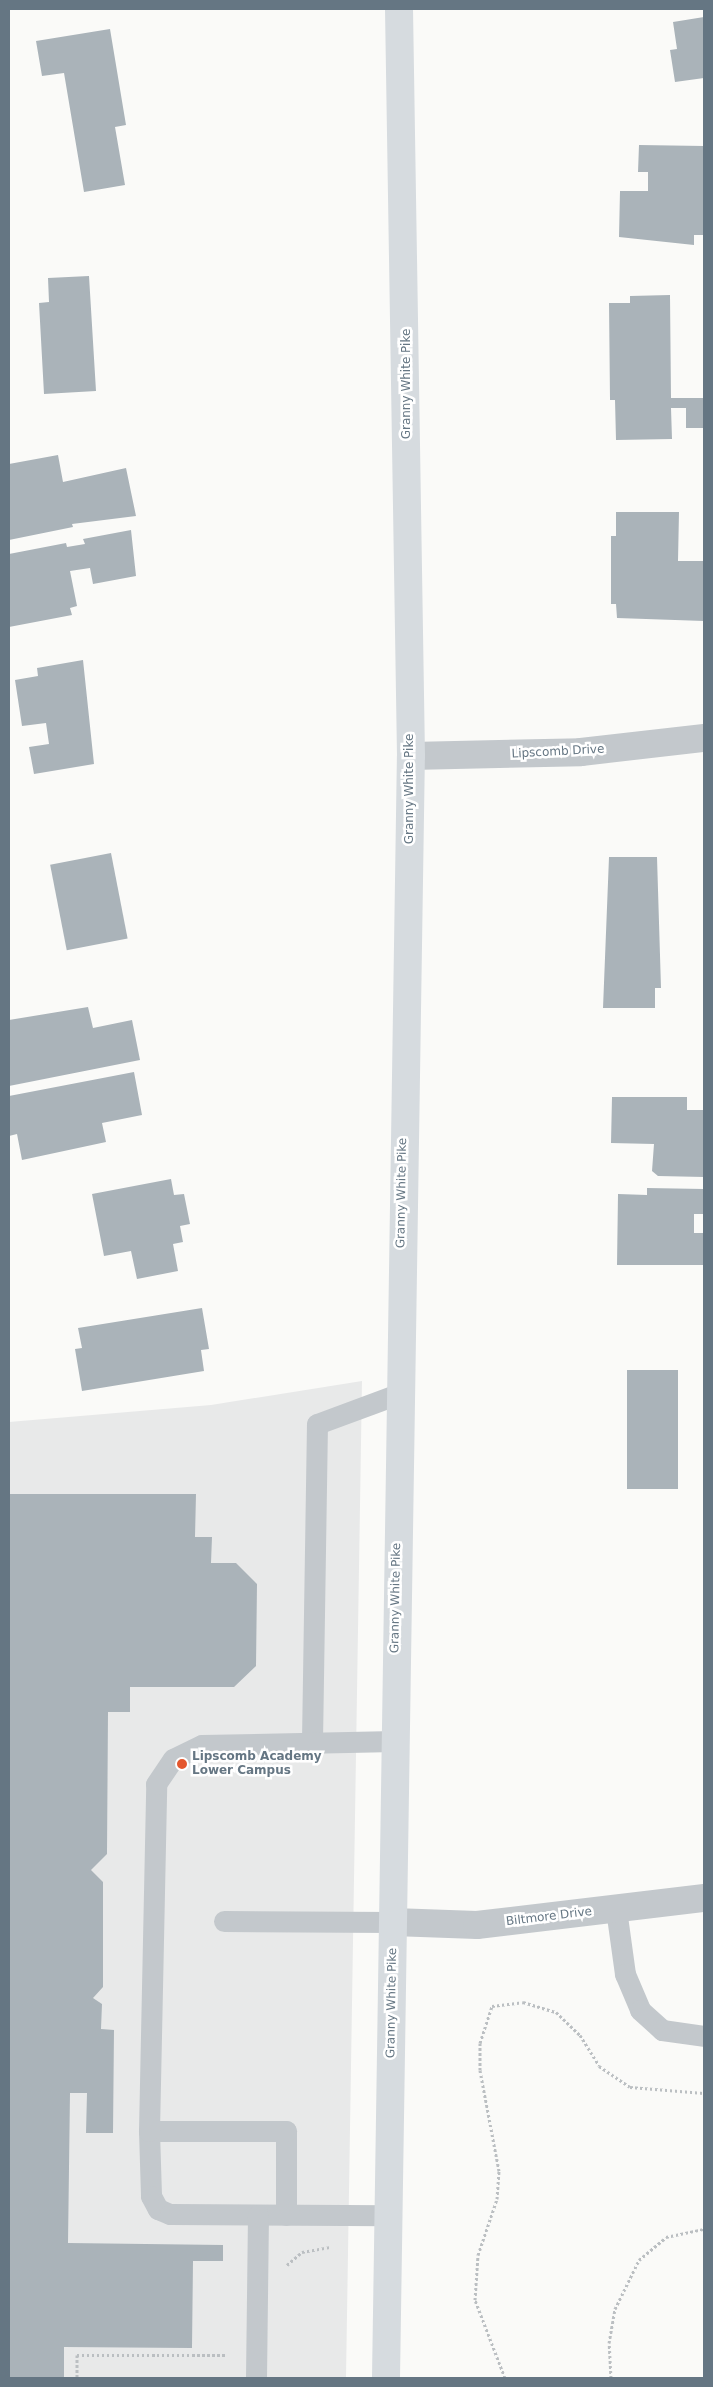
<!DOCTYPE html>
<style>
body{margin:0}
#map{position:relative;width:713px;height:2387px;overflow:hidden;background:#fafaf8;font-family:"DejaVu Sans",sans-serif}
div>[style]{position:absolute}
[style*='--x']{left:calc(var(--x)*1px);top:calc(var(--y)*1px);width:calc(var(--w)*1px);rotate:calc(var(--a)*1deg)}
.built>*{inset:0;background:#e8e9e9}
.building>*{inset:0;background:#aab3b9;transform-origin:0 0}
.path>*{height:3px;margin-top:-1.5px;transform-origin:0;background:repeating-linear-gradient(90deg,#bbbfc2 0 2.5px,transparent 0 5px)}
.service>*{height:21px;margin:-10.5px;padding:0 10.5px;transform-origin:10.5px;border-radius:10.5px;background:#c3c8cc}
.minor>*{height:28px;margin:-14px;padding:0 14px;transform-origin:14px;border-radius:14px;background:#c3c8cc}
.secondary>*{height:28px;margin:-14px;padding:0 14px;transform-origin:14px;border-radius:14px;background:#d6dbdf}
.dots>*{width:14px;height:14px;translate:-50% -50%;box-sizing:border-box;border:2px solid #fff;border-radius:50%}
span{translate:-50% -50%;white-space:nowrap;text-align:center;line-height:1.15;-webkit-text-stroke:5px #fff;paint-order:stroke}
.street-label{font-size:12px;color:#657683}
.poi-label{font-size:12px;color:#657683;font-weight:700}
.left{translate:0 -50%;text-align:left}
.frame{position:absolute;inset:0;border:10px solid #657683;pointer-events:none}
</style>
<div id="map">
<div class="built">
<i style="clip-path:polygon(362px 1381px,346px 2378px,9px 2378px,9px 1422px,211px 1405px)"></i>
</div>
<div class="building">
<i style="clip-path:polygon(704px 17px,704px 78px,675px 82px,670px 50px,677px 49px,673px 22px)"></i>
<i style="clip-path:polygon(110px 29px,126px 125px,115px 127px,125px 185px,84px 192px,64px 73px,42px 76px,36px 41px)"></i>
<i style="clip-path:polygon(639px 145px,704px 146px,704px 235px,694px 235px,694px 245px,619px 237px,620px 191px,648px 191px,648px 172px,638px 172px)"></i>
<i style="clip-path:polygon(89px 276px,96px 391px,44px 394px,39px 303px,49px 302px,48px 278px)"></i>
<i style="clip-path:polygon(670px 295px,671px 398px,704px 398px,704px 428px,686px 428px,686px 408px,671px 408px,672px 439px,616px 440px,615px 400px,610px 400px,609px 303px,630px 303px,630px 296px)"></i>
<i style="clip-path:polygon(58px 455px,63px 482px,126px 468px,136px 516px,72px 524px,73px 527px,9px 540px,9px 464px)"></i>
<i style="clip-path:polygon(616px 512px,679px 512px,678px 561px,704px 561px,704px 621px,617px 618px,616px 604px,611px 604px,611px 536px,616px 536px)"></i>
<i style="clip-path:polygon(131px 530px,136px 576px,93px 584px,90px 568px,70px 571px,77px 606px,70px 608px,72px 615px,9px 627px,9px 554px,66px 543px,67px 547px,85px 544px,83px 539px)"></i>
<i style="clip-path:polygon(83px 660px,94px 764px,34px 774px,29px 747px,49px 744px,46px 723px,22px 726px,15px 680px,38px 676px,37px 668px)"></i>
<i style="left:111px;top:853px;width:87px;height:62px;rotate:79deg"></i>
<i style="clip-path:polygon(609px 857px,657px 857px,661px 988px,655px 988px,655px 1008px,603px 1008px)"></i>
<i style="clip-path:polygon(88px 1007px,93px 1028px,132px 1020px,140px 1060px,9px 1086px,9px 1020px)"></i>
<i style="clip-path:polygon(134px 1072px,142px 1115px,102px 1123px,106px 1142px,22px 1160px,17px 1134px,9px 1136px,9px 1096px)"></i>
<i style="clip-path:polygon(612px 1097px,687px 1097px,687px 1110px,704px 1110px,704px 1177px,658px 1176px,652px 1171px,654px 1144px,611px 1143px)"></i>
<i style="clip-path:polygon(171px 1179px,174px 1195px,184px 1194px,190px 1224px,180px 1226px,183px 1242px,173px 1244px,178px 1271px,137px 1279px,131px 1251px,104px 1256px,92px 1194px)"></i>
<i style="clip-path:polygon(647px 1188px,704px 1189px,704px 1214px,694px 1214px,694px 1233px,704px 1233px,704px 1265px,617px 1265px,618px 1194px,647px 1195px)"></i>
<i style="clip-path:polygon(202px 1308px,209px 1349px,201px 1350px,204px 1371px,82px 1391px,75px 1349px,82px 1348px,78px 1328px)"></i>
<i style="left:627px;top:1370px;width:51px;height:119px"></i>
<i style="clip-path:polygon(9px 1494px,196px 1494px,195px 1537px,212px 1537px,211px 1563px,236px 1563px,257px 1584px,256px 1666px,234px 1687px,130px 1687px,130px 1712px,108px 1712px,107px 1854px,91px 1870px,103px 1882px,103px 1987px,93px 1998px,102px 2004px,101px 2029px,114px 2030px,113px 2133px,86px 2133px,87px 2093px,70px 2093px,68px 2243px,223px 2245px,223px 2261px,193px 2261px,192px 2348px,64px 2347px,64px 2378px,9px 2378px)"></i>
</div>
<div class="path">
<i style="--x:287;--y:2265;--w:20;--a:-41"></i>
<i style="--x:302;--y:2252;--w:28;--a:-10"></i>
<i style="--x:77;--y:2377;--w:22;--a:-90"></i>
<i style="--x:77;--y:2355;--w:150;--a:0"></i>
<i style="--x:505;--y:2378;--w:84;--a:-111"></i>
<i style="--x:475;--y:2300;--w:45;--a:-86.2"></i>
<i style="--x:478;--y:2255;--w:59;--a:-71.3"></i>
<i style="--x:497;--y:2199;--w:28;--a:-86"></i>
<i style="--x:499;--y:2171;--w:103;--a:-100.7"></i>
<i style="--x:480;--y:2070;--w:27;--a:-90"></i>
<i style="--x:480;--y:2043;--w:39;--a:-72"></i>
<i style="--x:492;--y:2006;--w:31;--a:-7"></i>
<i style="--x:523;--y:2002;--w:34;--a:17"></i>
<i style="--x:556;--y:2012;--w:33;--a:44"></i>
<i style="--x:580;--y:2035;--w:36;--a:58"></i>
<i style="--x:599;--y:2066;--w:37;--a:34"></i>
<i style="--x:630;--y:2087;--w:74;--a:4.6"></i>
<i style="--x:611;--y:2378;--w:35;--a:-93"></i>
<i style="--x:609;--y:2343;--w:35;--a:-80"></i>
<i style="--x:615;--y:2309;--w:55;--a:-63.9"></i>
<i style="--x:639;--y:2260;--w:35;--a:-40"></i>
<i style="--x:666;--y:2237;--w:39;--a:-12"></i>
</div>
<div class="service">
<i style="--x:312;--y:1741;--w:317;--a:-89.1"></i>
<i style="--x:317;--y:1424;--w:86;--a:-20.3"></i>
<i style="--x:616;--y:1909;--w:66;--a:82.1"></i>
<i style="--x:625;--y:1974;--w:39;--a:67"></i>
<i style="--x:640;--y:2010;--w:30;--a:42"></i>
<i style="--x:662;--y:2030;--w:42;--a:8.1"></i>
<i style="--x:224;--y:1921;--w:169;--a:0.3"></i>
<i style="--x:149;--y:2131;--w:65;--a:88.2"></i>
<i style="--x:151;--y:2196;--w:15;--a:62"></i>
<i style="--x:158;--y:2209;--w:13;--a:23"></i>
<i style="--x:170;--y:2214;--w:219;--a:0.3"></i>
<i style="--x:286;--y:2215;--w:84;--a:-90"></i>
<i style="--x:286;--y:2131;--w:137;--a:180"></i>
<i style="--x:149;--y:2131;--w:347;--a:-88.8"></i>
<i style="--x:156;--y:1784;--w:30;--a:-56"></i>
<i style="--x:173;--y:1759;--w:32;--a:-26"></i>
<i style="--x:202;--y:1745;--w:193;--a:-1.2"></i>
<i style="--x:256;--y:2378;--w:163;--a:-89.3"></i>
</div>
<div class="minor">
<i style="--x:411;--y:756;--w:170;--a:-1.3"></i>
<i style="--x:581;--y:752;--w:124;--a:-6.5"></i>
<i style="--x:393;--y:1922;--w:84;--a:2"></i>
<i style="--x:477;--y:1925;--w:229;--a:-6.8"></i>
</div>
<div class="secondary">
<i style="--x:386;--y:2378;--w:1622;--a:-89.12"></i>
<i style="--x:411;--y:756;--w:747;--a:-90.92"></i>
</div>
<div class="dots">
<i style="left:182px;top:1764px;background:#e4572e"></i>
</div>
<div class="street-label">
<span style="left:407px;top:384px;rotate:-90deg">Granny White Pike</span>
<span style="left:558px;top:752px;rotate:-3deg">Lipscomb Drive</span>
<span style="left:410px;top:789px;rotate:-90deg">Granny White Pike</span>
<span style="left:402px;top:1193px;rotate:-89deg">Granny White Pike</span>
<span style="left:396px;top:1598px;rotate:-89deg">Granny White Pike</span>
<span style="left:549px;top:1917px;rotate:-7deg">Biltmore Drive</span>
<span style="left:392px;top:2003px;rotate:-89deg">Granny White Pike</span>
</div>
<div class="poi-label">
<span class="left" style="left:192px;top:1764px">Lipscomb Academy<br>Lower Campus</span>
</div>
<div class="frame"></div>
</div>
